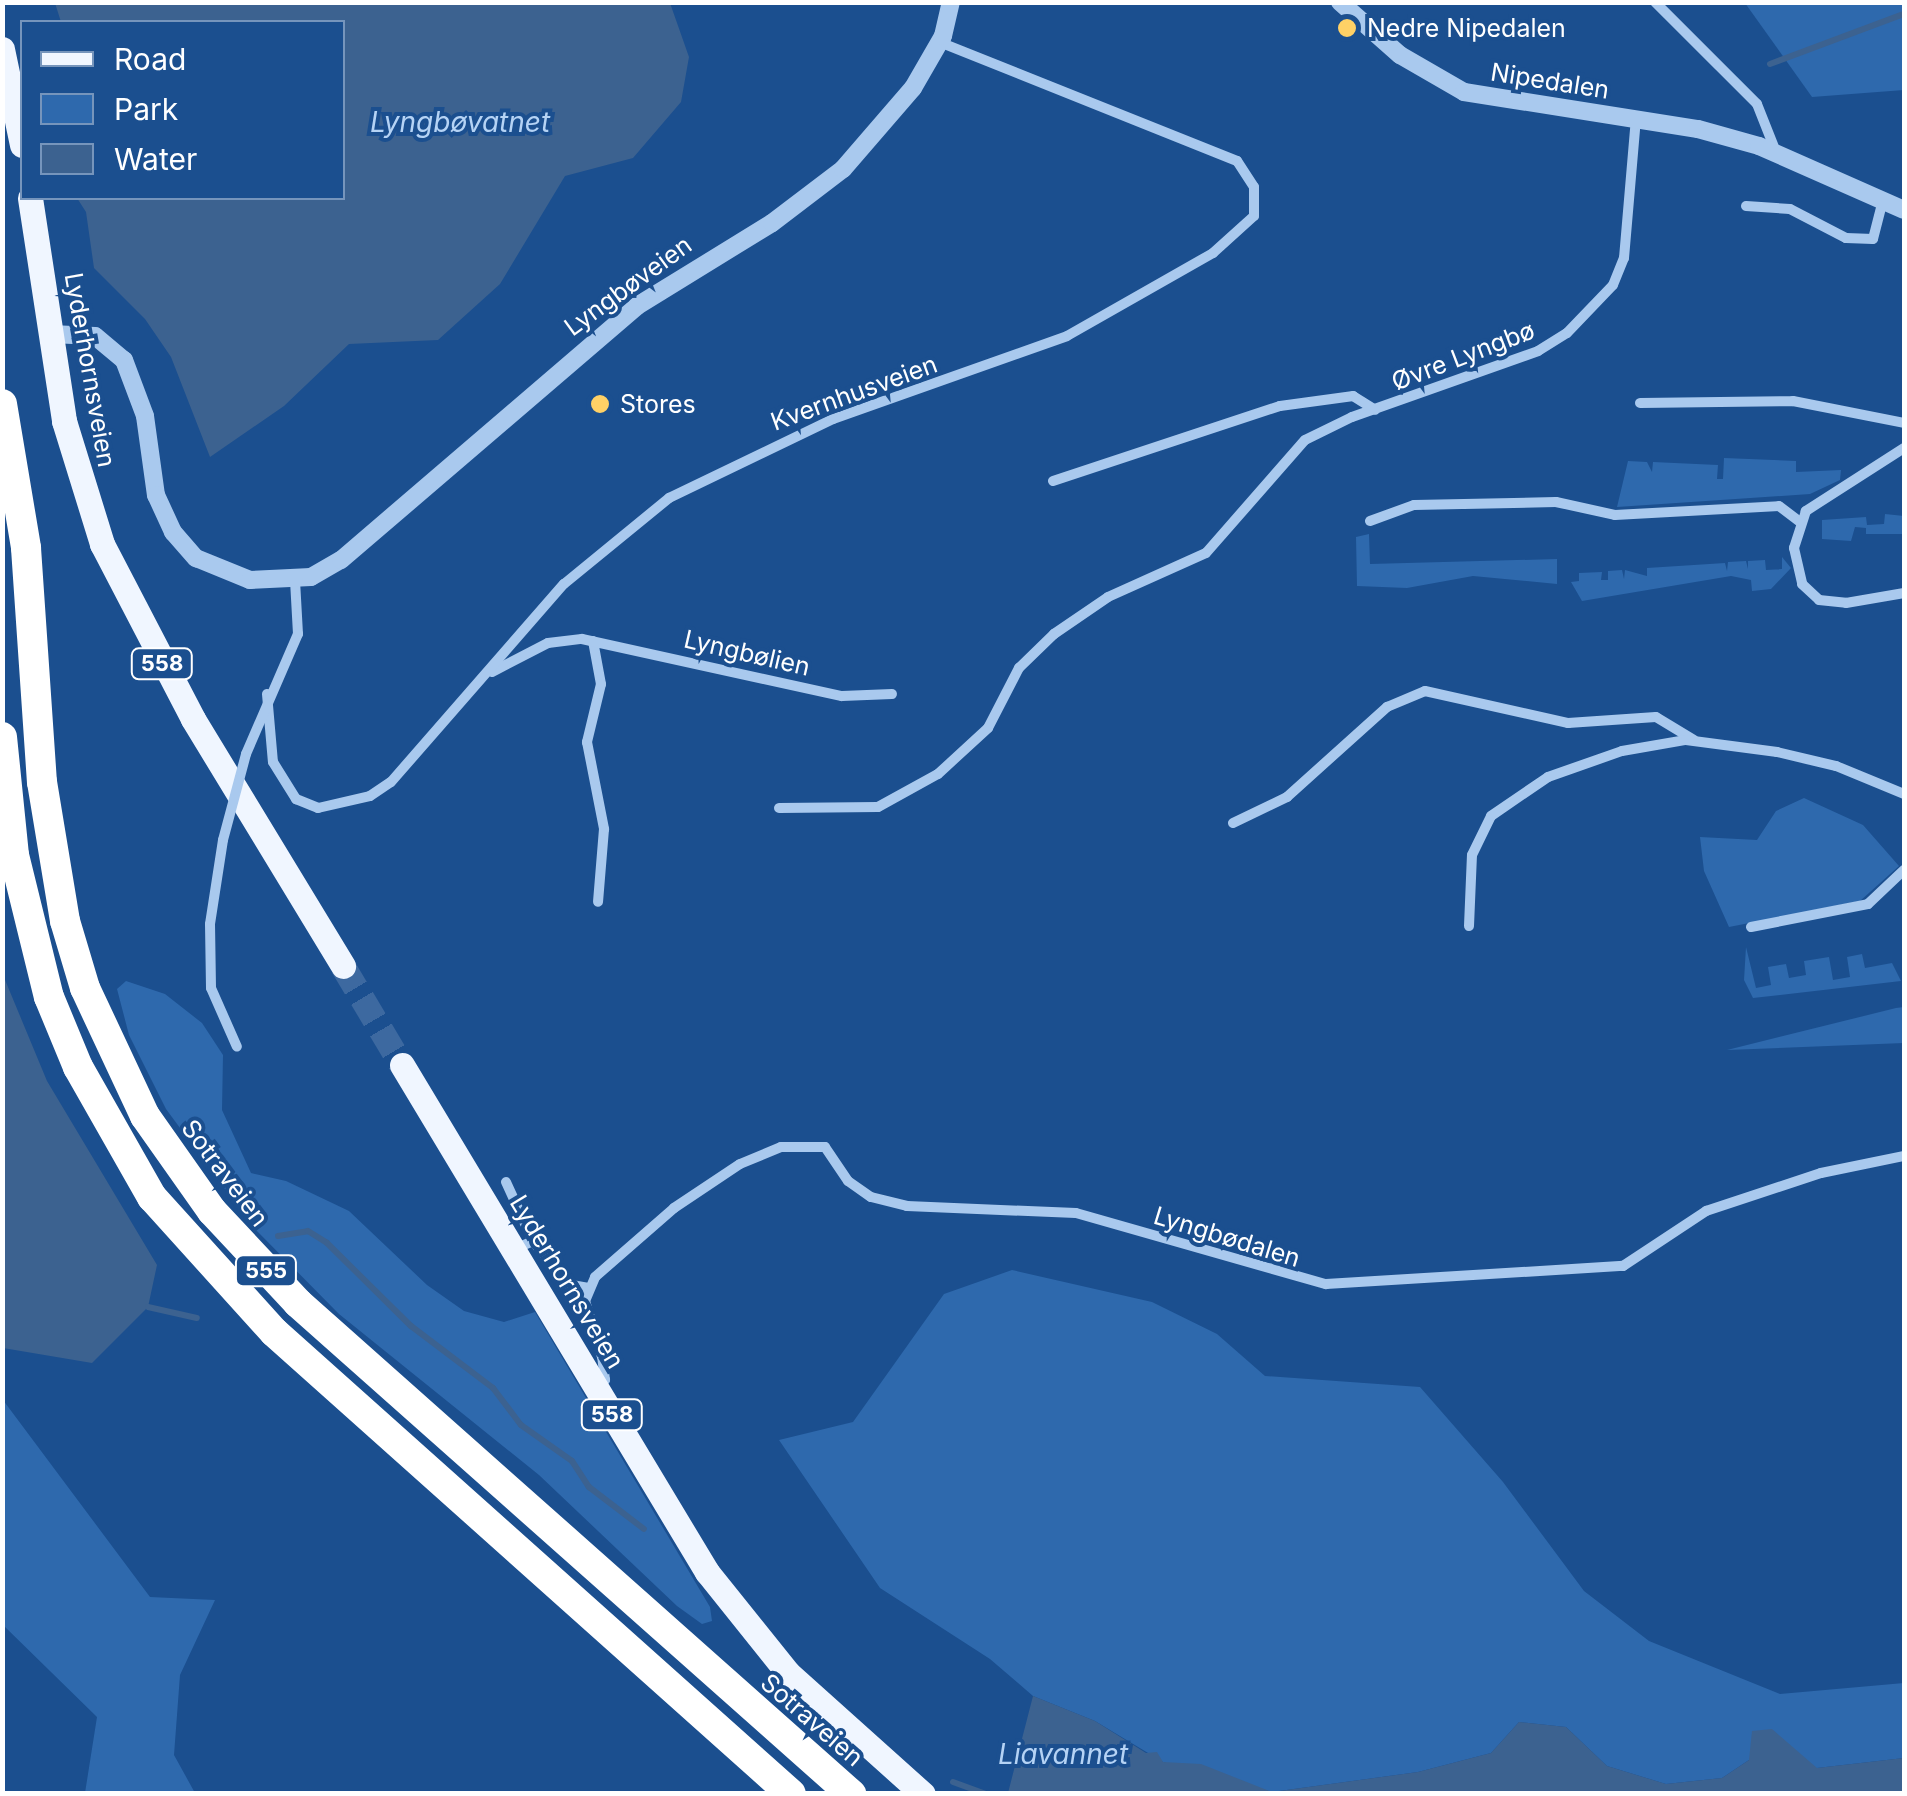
<!DOCTYPE html>
<meta charset="utf-8">
<style>
body{margin:0}
#map{position:relative;width:1907px;height:1796px;overflow:hidden;background:#1b4f8f;font-family:Inter,sans-serif}
div>[style]{position:absolute}
[style*='--x']{left:calc(var(--x)*1px);top:calc(var(--y)*1px);width:calc(var(--w)*1px);rotate:calc(var(--a)*1deg)}
.green>*{inset:0;background:#2e69ad}
.water>*{inset:0;background:#3c6290}
.stream>*{height:6px;margin:-3px;padding:0 3px;transform-origin:3px;border-radius:3px;background:#3c6290}
.primary-tunnel>*{height:25px;margin-top:-12.5px;transform-origin:0;background:repeating-linear-gradient(90deg,#3d69a0 0 25px,transparent 0 37px)}
.minor>*{height:10px;margin:-5px;padding:0 5px;transform-origin:5px;border-radius:5px;background:#a9c9ee}
.tertiary>*{height:18px;margin:-9px;padding:0 9px;transform-origin:9px;border-radius:9px;background:#a9c9ee}
.primary>*{height:25px;margin:-12.5px;padding:0 12.5px;transform-origin:12.5px;border-radius:12.5px;background:#f0f6ff}
.motorway>*{height:30px;margin:-15px;padding:0 15px;transform-origin:15px;border-radius:15px;background:#fff}
.minor-bridge>*{height:10px;margin:-5px;padding:0 5px;transform-origin:5px;border-radius:5px;background:#a9c9ee}
.dots>*{width:28px;height:28px;translate:-50% -50%;box-sizing:border-box;border:5px solid #1b4f8f;border-radius:50%}
span{translate:-50% -50%;white-space:nowrap;text-align:center;line-height:1.15;-webkit-text-stroke:8px #1b4f8f;paint-order:stroke}
.shield-label span{padding:2px 8px;background:#1b4f8f;border:2px solid;border-radius:8px;-webkit-text-stroke-width:0}
.shield-label{font-size:22px;color:#fff;font-weight:700}
.poi-label{font-size:25px;color:#fff}
.left{translate:0 -50%;text-align:left}
.street-label{font-size:25px;color:#fff}
.water-label{font-size:28px;color:#b5d3f5;font-style:italic}
.frame{position:absolute;inset:0;border:5px solid #fff;pointer-events:none}
.legend{position:absolute;left:20px;top:20px;width:325px;height:180px;box-sizing:border-box;background:#1b4f8f;border:2px solid #7695bc;margin:0;padding:12px 18px;list-style:none;font-size:30px;color:#fff}
.legend li{display:flex;align-items:center;gap:20px;height:50px}
.legend b{width:50px;border:2px solid #7695bc}
</style>
<div id="map">
<div class="green">
<i style="clip-path:polygon(1745px 3px,1904px 3px,1904px 90px,1812px 97px)"></i>
<i style="clip-path:polygon(1724px 458px,1796px 461px,1796px 472px,1841px 470px,1840px 480px,1810px 494px,1617px 507px,1628px 461px,1647px 462px,1652px 472px,1653px 462px,1718px 465px,1717px 479px,1723px 479px)"></i>
<i style="clip-path:polygon(1885px 514px,1904px 516px,1904px 534px,1866px 534px,1866px 528px,1855px 527px,1851px 541px,1822px 539px,1822px 520px,1866px 517px,1867px 525px,1884px 524px)"></i>
<i style="clip-path:polygon(1369px 534px,1370px 564px,1557px 559px,1557px 584px,1473px 576px,1407px 588px,1357px 586px,1356px 537px)"></i>
<i style="clip-path:polygon(1782px 557px,1791px 568px,1771px 589px,1752px 591px,1751px 580px,1731px 576px,1582px 601px,1571px 582px,1579px 581px,1579px 573px,1602px 572px,1601px 580px,1608px 580px,1608px 571px,1622px 570px,1624px 579px,1625px 570px,1647px 576px,1647px 568px,1725px 563px,1727px 571px,1728px 562px,1746px 561px,1748px 569px,1748px 561px,1765px 560px,1766px 570px,1782px 569px)"></i>
<i style="clip-path:polygon(1804px 798px,1863px 825px,1899px 866px,1860px 901px,1729px 927px,1704px 871px,1700px 837px,1757px 840px,1776px 811px)"></i>
<i style="clip-path:polygon(1746px 947px,1756px 988px,1771px 985px,1768px 967px,1786px 964px,1789px 978px,1806px 975px,1804px 961px,1829px 957px,1833px 980px,1850px 977px,1847px 957px,1862px 954px,1865px 968px,1892px 963px,1901px 981px,1753px 998px,1744px 980px)"></i>
<i style="clip-path:polygon(126px 981px,165px 994px,202px 1023px,223px 1055px,222px 1110px,251px 1173px,286px 1181px,349px 1211px,427px 1285px,464px 1311px,504px 1322px,535px 1312px,710px 1607px,712px 1621px,702px 1624px,677px 1606px,539px 1475px,339px 1314px,253px 1227px,166px 1109px,129px 1035px,117px 989px)"></i>
<i style="clip-path:polygon(1904px 1007px,1904px 1043px,1727px 1050px,1896px 1008px)"></i>
<i style="clip-path:polygon(1012px 1270px,1152px 1302px,1217px 1334px,1265px 1376px,1420px 1387px,1503px 1482px,1584px 1591px,1649px 1641px,1780px 1694px,1904px 1683px,1904px 1758px,1817px 1768px,1749px 1760px,1722px 1778px,1666px 1784px,1607px 1766px,1566px 1727px,1519px 1722px,1491px 1753px,1418px 1772px,1272px 1792px,1163px 1762px,1095px 1721px,1033px 1696px,990px 1659px,880px 1588px,779px 1440px,853px 1422px,944px 1294px)"></i>
<i style="clip-path:polygon(3px 1400px,150px 1597px,215px 1600px,180px 1675px,174px 1755px,195px 1793px,85px 1793px,97px 1717px,3px 1625px)"></i>
</div>
<div class="water">
<i style="clip-path:polygon(55px 3px,670px 3px,689px 57px,681px 102px,633px 158px,565px 176px,500px 284px,438px 340px,349px 344px,284px 406px,210px 457px,171px 357px,145px 319px,94px 268px,86px 212px,77px 198px,342px 198px,342px 22px,61px 22px)"></i>
<i style="clip-path:polygon(3px 975px,47px 1081px,157px 1265px,148px 1307px,92px 1363px,3px 1348px)"></i>
<i style="clip-path:polygon(1033px 1696px,1095px 1721px,1146px 1753px,1157px 1752px,1163px 1762px,1201px 1764px,1272px 1792px,1418px 1772px,1491px 1753px,1519px 1722px,1566px 1727px,1607px 1766px,1666px 1784px,1722px 1778px,1749px 1760px,1752px 1731px,1772px 1729px,1817px 1768px,1904px 1758px,1904px 1793px,1008px 1793px)"></i>
</div>
<div class="stream">
<i style="--x:1770;--y:64;--w:143;--a:-20.5"></i>
<i style="--x:278;--y:1236;--w:30;--a:-9"></i>
<i style="--x:308;--y:1231;--w:22;--a:32"></i>
<i style="--x:327;--y:1243;--w:118;--a:44.7"></i>
<i style="--x:411;--y:1326;--w:103;--a:37.1"></i>
<i style="--x:493;--y:1388;--w:46;--a:52.9"></i>
<i style="--x:521;--y:1425;--w:62;--a:35.2"></i>
<i style="--x:572;--y:1461;--w:31;--a:57"></i>
<i style="--x:589;--y:1487;--w:69;--a:37.4"></i>
<i style="--x:148;--y:1307;--w:50;--a:12.7"></i>
<i style="--x:953;--y:1782;--w:35;--a:20"></i>
</div>
<div class="primary-tunnel">
<i style="--x:343;--y:966;--w:115;--a:59.2"></i>
</div>
<div class="minor">
<i style="--x:1655;--y:2;--w:144;--a:45"></i>
<i style="--x:1757;--y:104;--w:52;--a:68.4"></i>
<i style="--x:1746;--y:206;--w:44;--a:3.9"></i>
<i style="--x:1790;--y:209;--w:63;--a:27.4"></i>
<i style="--x:1846;--y:238;--w:27;--a:2"></i>
<i style="--x:1873;--y:239;--w:40;--a:-75.6"></i>
<i style="--x:1640;--y:403;--w:153;--a:-0.7"></i>
<i style="--x:1793;--y:401;--w:113;--a:11.2"></i>
<i style="--x:1904;--y:448;--w:117;--a:147.3"></i>
<i style="--x:1806;--y:511;--w:39;--a:108"></i>
<i style="--x:1794;--y:548;--w:37;--a:77"></i>
<i style="--x:1802;--y:584;--w:23;--a:43"></i>
<i style="--x:1819;--y:600;--w:27;--a:6"></i>
<i style="--x:1846;--y:603;--w:59;--a:-9.8"></i>
<i style="--x:1053;--y:481;--w:239;--a:-18.3"></i>
<i style="--x:1280;--y:406;--w:74;--a:-7.8"></i>
<i style="--x:1353;--y:396;--w:26;--a:32"></i>
<i style="--x:1370;--y:521;--w:47;--a:-20"></i>
<i style="--x:1414;--y:505;--w:142;--a:-1.2"></i>
<i style="--x:1556;--y:502;--w:60;--a:12.4"></i>
<i style="--x:1615;--y:515;--w:164;--a:-3.1"></i>
<i style="--x:1779;--y:506;--w:26;--a:37"></i>
<i style="--x:593;--y:641;--w:44;--a:79.5"></i>
<i style="--x:601;--y:684;--w:60;--a:103.6"></i>
<i style="--x:587;--y:742;--w:89;--a:78.9"></i>
<i style="--x:604;--y:829;--w:73;--a:94.7"></i>
<i style="--x:492;--y:672;--w:63;--a:-27.4"></i>
<i style="--x:548;--y:643;--w:34;--a:-7"></i>
<i style="--x:582;--y:639;--w:266;--a:12.4"></i>
<i style="--x:842;--y:696;--w:50;--a:-2.3"></i>
<i style="--x:267;--y:694;--w:68;--a:85"></i>
<i style="--x:273;--y:762;--w:44;--a:58.1"></i>
<i style="--x:296;--y:799;--w:24;--a:22"></i>
<i style="--x:318;--y:808;--w:53;--a:-13"></i>
<i style="--x:370;--y:796;--w:25;--a:-34"></i>
<i style="--x:391;--y:782;--w:263;--a:-48.9"></i>
<i style="--x:564;--y:584;--w:136;--a:-39.3"></i>
<i style="--x:669;--y:498;--w:182;--a:-25.7"></i>
<i style="--x:833;--y:419;--w:248;--a:-19.5"></i>
<i style="--x:1067;--y:336;--w:168;--a:-29.6"></i>
<i style="--x:1213;--y:253;--w:55;--a:-42.1"></i>
<i style="--x:1254;--y:216;--w:29;--a:-90"></i>
<i style="--x:1254;--y:187;--w:31;--a:-123"></i>
<i style="--x:1237;--y:161;--w:321;--a:-158.2"></i>
<i style="--x:246;--y:754;--w:131;--a:-66.6"></i>
<i style="--x:298;--y:634;--w:53;--a:-93.2"></i>
<i style="--x:779;--y:808;--w:99;--a:-0.6"></i>
<i style="--x:878;--y:807;--w:68;--a:-28.8"></i>
<i style="--x:938;--y:774;--w:68;--a:-42.6"></i>
<i style="--x:988;--y:728;--w:68;--a:-62.7"></i>
<i style="--x:1019;--y:668;--w:49;--a:-44.2"></i>
<i style="--x:1054;--y:634;--w:65;--a:-34.4"></i>
<i style="--x:1108;--y:597;--w:107;--a:-24.2"></i>
<i style="--x:1206;--y:553;--w:150;--a:-48.8"></i>
<i style="--x:1305;--y:440;--w:52;--a:-26.1"></i>
<i style="--x:1352;--y:417;--w:197;--a:-19.5"></i>
<i style="--x:1538;--y:351;--w:34;--a:-32"></i>
<i style="--x:1567;--y:333;--w:66;--a:-46.2"></i>
<i style="--x:1613;--y:285;--w:29;--a:-68"></i>
<i style="--x:1624;--y:258;--w:140;--a:-85.1"></i>
<i style="--x:1233;--y:823;--w:60;--a:-25.7"></i>
<i style="--x:1287;--y:797;--w:135;--a:-42"></i>
<i style="--x:1387;--y:707;--w:41;--a:-22.8"></i>
<i style="--x:1425;--y:691;--w:147;--a:12.6"></i>
<i style="--x:1568;--y:723;--w:88;--a:-3.9"></i>
<i style="--x:1656;--y:717;--w:44;--a:31.2"></i>
<i style="--x:223;--y:840;--w:85;--a:98.8"></i>
<i style="--x:210;--y:924;--w:64;--a:89.1"></i>
<i style="--x:211;--y:988;--w:64;--a:66.2"></i>
<i style="--x:1469;--y:926;--w:71;--a:-87.6"></i>
<i style="--x:1472;--y:855;--w:43;--a:-64"></i>
<i style="--x:1491;--y:816;--w:69;--a:-34.4"></i>
<i style="--x:1548;--y:777;--w:78;--a:-19.4"></i>
<i style="--x:1622;--y:751;--w:65;--a:-9.8"></i>
<i style="--x:1686;--y:740;--w:92;--a:7.5"></i>
<i style="--x:1777;--y:752;--w:61;--a:13.3"></i>
<i style="--x:1836;--y:766;--w:74;--a:22.4"></i>
<i style="--x:1751;--y:927;--w:119;--a:-11.1"></i>
<i style="--x:1868;--y:904;--w:50;--a:-43.4"></i>
<i style="--x:506;--y:1182;--w:65;--a:65.4"></i>
<i style="--x:515;--y:1249;--w:20;--a:-24"></i>
<i style="--x:533;--y:1241;--w:54;--a:52.5"></i>
<i style="--x:566;--y:1284;--w:23;--a:10"></i>
<i style="--x:596;--y:1386;--w:11;--a:-34"></i>
<i style="--x:605;--y:1380;--w:23;--a:-97"></i>
<i style="--x:602;--y:1357;--w:59;--a:-106.9"></i>
<i style="--x:585;--y:1301;--w:26;--a:-67"></i>
<i style="--x:595;--y:1277;--w:105;--a:-41.1"></i>
<i style="--x:674;--y:1208;--w:79;--a:-33.7"></i>
<i style="--x:740;--y:1164;--w:44;--a:-22.5"></i>
<i style="--x:781;--y:1147;--w:44;--a:0"></i>
<i style="--x:825;--y:1147;--w:41;--a:55.9"></i>
<i style="--x:848;--y:1181;--w:28;--a:35"></i>
<i style="--x:871;--y:1197;--w:37;--a:14"></i>
<i style="--x:907;--y:1206;--w:169;--a:2.4"></i>
<i style="--x:1076;--y:1213;--w:260;--a:15.9"></i>
<i style="--x:1326;--y:1284;--w:298;--a:-3.5"></i>
<i style="--x:1623;--y:1266;--w:100;--a:-33.5"></i>
<i style="--x:1706;--y:1211;--w:121;--a:-18.3"></i>
<i style="--x:1821;--y:1173;--w:85;--a:-11.6"></i>
</div>
<div class="tertiary">
<i style="--x:1340;--y:2;--w:80;--a:41.5"></i>
<i style="--x:1400;--y:55;--w:74;--a:30"></i>
<i style="--x:1464;--y:92;--w:237;--a:9"></i>
<i style="--x:1698;--y:129;--w:63;--a:15.6"></i>
<i style="--x:1759;--y:146;--w:158;--a:23.8"></i>
<i style="--x:51;--y:334;--w:44;--a:2.6"></i>
<i style="--x:95;--y:336;--w:38;--a:40"></i>
<i style="--x:124;--y:360;--w:60;--a:69.4"></i>
<i style="--x:145;--y:416;--w:80;--a:82.1"></i>
<i style="--x:156;--y:495;--w:41;--a:65.3"></i>
<i style="--x:173;--y:532;--w:35;--a:49"></i>
<i style="--x:196;--y:558;--w:58;--a:22.2"></i>
<i style="--x:250;--y:580;--w:61;--a:-2.8"></i>
<i style="--x:311;--y:577;--w:34;--a:-30"></i>
<i style="--x:341;--y:560;--w:390;--a:-40.6"></i>
<i style="--x:637;--y:306;--w:158;--a:-31.6"></i>
<i style="--x:772;--y:223;--w:89;--a:-37.3"></i>
<i style="--x:843;--y:169;--w:107;--a:-49.2"></i>
<i style="--x:913;--y:88;--w:60;--a:-60"></i>
<i style="--x:943;--y:36;--w:35;--a:-77"></i>
</div>
<div class="primary">
<i style="--x:2;--y:49;--w:98;--a:78.2"></i>
<i style="--x:30;--y:198;--w:226;--a:81.3"></i>
<i style="--x:64;--y:421;--w:129;--a:72.8"></i>
<i style="--x:102;--y:544;--w:197;--a:62.5"></i>
<i style="--x:193;--y:719;--w:289;--a:58.7"></i>
<i style="--x:402;--y:1065;--w:592;--a:58.97"></i>
<i style="--x:707;--y:1572;--w:129;--a:51.3"></i>
<i style="--x:788;--y:1673;--w:181;--a:41.9"></i>
</div>
<div class="motorway">
<i style="--x:2;--y:404;--w:146;--a:80.5"></i>
<i style="--x:26;--y:548;--w:235;--a:86.1"></i>
<i style="--x:42;--y:782;--w:141;--a:80.6"></i>
<i style="--x:65;--y:921;--w:70;--a:73.4"></i>
<i style="--x:85;--y:988;--w:141;--a:64.9"></i>
<i style="--x:145;--y:1116;--w:116;--a:54.8"></i>
<i style="--x:212;--y:1211;--w:126;--a:46.9"></i>
<i style="--x:298;--y:1303;--w:740;--a:41.6"></i>
<i style="--x:2;--y:737;--w:119;--a:84.2"></i>
<i style="--x:14;--y:855;--w:146;--a:76.2"></i>
<i style="--x:49;--y:997;--w:76;--a:67.5"></i>
<i style="--x:78;--y:1067;--w:150;--a:60.4"></i>
<i style="--x:152;--y:1197;--w:182;--a:47.9"></i>
<i style="--x:274;--y:1332;--w:693;--a:41.78"></i>
</div>
<div class="minor-bridge">
<i style="--x:223;--y:840;--w:89;--a:-75"></i>
</div>
<div class="dots">
<i style="left:1347px;top:28px;background:#ffd166"></i>
<i style="left:600px;top:404px;background:#ffd166"></i>
</div>
<div class="shield-label">
<span style="left:162px;top:664px">558</span>
<span style="left:266px;top:1271px">555</span>
<span style="left:612px;top:1415px">558</span>
</div>
<div class="poi-label">
<span class="left" style="left:1367px;top:28px">Nedre Nipedalen</span>
<span class="left" style="left:620px;top:404px">Stores</span>
</div>
<div class="street-label">
<span style="left:1550px;top:81px;rotate:9deg">Nipedalen</span>
<span style="left:628px;top:286px;rotate:-36deg">Lyngbøveien</span>
<span style="left:1463px;top:356px;rotate:-21deg">Øvre Lyngbø</span>
<span style="left:90px;top:370px;rotate:80deg">Lyderhornsveien</span>
<span style="left:854px;top:393px;rotate:-20deg">Kvernhusveien</span>
<span style="left:747px;top:653px;rotate:13deg">Lyngbølien</span>
<span style="left:225px;top:1173px;rotate:53deg">Sotraveien</span>
<span style="left:1227px;top:1237px;rotate:17deg">Lyngbødalen</span>
<span style="left:567px;top:1282px;rotate:59deg">Lyderhornsveien</span>
<span style="left:812px;top:1720px;rotate:41deg">Sotraveien</span>
</div>
<div class="water-label">
<span style="left:460px;top:122px">Lyngbøvatnet</span>
<span style="left:1063px;top:1754px">Liavannet</span>
</div>
<div class="frame"></div>
<ul class="legend">
<li><b style="height:12px;background:#f0f6ff"></b>Road</li>
<li><b style="height:28px;background:#2e69ad"></b>Park</li>
<li><b style="height:28px;background:#3c6290"></b>Water</li>
</ul>
</div>
